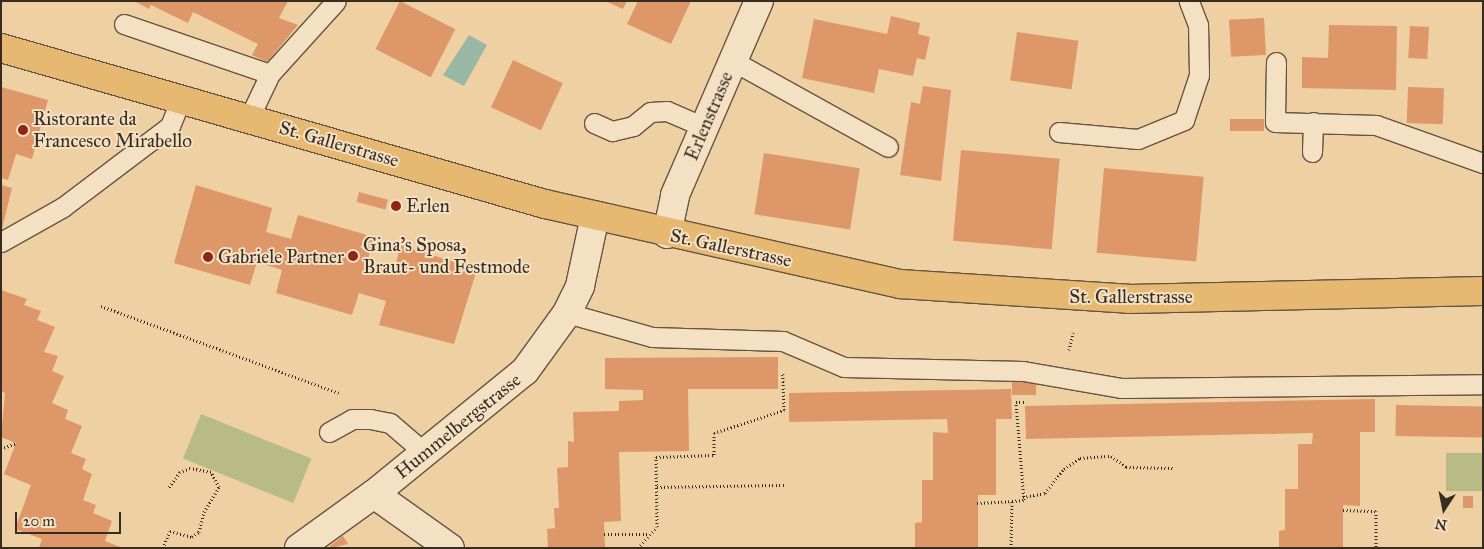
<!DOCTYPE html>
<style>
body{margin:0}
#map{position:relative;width:1484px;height:549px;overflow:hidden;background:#eed0a3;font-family:"IM FELL Great Primer",serif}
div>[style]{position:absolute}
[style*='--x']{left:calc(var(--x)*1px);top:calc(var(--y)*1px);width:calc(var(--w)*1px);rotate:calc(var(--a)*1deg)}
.green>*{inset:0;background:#b8bb86;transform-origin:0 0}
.water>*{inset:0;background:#99b7a5}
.building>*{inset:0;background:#dd9769;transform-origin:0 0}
.path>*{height:3px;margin-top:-1.5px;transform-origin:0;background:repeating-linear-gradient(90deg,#362c21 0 1px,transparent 0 3.5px)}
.roads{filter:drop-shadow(1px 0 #645542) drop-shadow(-1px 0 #645542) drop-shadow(0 1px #645542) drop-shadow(0 -1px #645542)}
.lane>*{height:19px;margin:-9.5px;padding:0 9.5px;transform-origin:9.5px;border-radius:9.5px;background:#f4e0c3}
.street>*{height:28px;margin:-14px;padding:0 14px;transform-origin:14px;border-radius:14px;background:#f4e0c3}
.primary>*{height:28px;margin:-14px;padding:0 14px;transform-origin:14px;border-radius:14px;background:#e7b872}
.dots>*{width:14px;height:14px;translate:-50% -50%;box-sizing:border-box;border:2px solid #f4e0c3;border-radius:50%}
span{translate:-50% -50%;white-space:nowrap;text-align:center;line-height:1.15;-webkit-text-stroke:4px #f4e0c3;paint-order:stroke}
.street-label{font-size:19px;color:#362c21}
.poi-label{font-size:19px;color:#362c21}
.left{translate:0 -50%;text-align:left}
.frame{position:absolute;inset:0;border:2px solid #362c21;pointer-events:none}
.north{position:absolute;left:1419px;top:484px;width:50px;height:50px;-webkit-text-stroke:4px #f4e0c3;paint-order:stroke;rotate:191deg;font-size:14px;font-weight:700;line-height:20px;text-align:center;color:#362c21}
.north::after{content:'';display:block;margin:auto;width:18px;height:22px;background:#362c21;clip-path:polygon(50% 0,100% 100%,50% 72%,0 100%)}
.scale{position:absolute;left:15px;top:512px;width:106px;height:22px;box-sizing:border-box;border:2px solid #362c21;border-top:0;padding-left:6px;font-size:15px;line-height:18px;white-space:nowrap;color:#362c21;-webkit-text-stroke:4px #f4e0c3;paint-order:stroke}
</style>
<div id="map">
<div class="green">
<i style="left:201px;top:414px;width:119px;height:48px;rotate:22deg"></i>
<i style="left:1446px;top:453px;width:37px;height:38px"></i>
</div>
<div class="water">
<i style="clip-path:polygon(469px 35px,487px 45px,464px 86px,443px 75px)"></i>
</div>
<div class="building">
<i style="clip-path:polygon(134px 1px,288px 1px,279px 18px,298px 25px,267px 62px,252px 55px,258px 44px,193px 12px,188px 23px,151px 5px,149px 9px)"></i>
<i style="left:400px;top:1px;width:62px;height:54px;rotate:27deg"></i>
<i style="clip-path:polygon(605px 1px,627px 1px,623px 9px)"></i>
<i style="clip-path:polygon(638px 1px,691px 1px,671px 44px,627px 24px)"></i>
<i style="clip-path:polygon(891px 16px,920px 23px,918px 34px,930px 37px,925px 60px,917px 58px,913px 76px,879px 69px,874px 93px,802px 78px,814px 19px,887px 34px)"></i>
<i style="left:1264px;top:18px;width:37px;height:35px;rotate:87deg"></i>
<i style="clip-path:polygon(1329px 25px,1397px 26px,1396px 90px,1302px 88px,1302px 57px,1328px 58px)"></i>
<i style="left:1410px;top:26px;width:19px;height:32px;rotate:3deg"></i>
<i style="left:1017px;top:32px;width:62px;height:49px;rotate:8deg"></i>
<i style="left:513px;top:60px;width:55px;height:52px;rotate:25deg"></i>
<i style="clip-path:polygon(923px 86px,951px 90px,941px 181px,900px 175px,911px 102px,920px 104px)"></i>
<i style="clip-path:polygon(1px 87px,48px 100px,32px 159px,16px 154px,8px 180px,1px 178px)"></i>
<i style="left:1408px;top:87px;width:36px;height:36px;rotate:2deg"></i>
<i style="left:1230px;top:119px;width:34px;height:12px"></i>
<i style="left:961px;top:150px;width:99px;height:91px;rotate:5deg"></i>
<i style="left:764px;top:153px;width:97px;height:62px;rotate:9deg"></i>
<i style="left:1104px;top:168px;width:100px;height:85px;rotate:5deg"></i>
<i style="clip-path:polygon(1px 185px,12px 188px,2px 229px,1px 229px)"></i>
<i style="clip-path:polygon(196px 185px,272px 208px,266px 232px,291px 239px,298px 215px,374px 237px,367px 262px,395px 269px,400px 245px,477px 269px,454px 344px,379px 325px,386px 301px,359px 293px,352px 315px,276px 293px,282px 270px,257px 262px,250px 285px,174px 263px)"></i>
<i style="left:359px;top:192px;width:30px;height:10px;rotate:15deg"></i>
<i style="clip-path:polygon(1px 290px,27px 299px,24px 305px,41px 311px,37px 320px,55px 327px,44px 352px,58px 356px,52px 371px,64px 376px,52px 403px,68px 410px,65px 419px,82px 426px,71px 453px,86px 459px,82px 469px,92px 474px,83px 500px,96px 505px,93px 513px,112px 521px,105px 541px,123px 548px,39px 548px,42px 539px,15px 529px,31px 485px,4px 474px,16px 443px,1px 437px,5px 393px,1px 391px)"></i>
<i style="clip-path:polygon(778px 357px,778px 389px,688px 389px,689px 451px,619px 452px,621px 521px,604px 522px,605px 548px,548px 548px,547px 529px,555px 528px,554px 508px,559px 508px,557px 468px,568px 467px,568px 441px,574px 442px,573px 412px,619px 411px,619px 401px,643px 400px,643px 390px,605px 389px,605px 358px)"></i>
<i style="left:1036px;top:382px;width:13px;height:24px;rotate:90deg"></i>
<i style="clip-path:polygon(1011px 389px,1012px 419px,996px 419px,996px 495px,978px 495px,978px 548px,915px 548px,915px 523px,922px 522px,922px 480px,933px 480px,933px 432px,948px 433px,947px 419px,789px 422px,789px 393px)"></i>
<i style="clip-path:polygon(1375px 399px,1375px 432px,1360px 432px,1360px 506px,1343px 505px,1343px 548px,1279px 548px,1279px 531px,1285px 530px,1285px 489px,1298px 489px,1298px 444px,1312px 444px,1313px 433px,1026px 439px,1025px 406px)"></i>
<i style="left:1396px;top:405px;width:87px;height:31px;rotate:1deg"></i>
<i style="left:1463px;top:496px;width:10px;height:12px"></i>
<i style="clip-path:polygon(343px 536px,348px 544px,331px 548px,330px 546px)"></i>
</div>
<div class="path">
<i style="--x:101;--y:306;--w:253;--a:20.1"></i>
<i style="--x:1069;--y:350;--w:18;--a:-77"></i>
<i style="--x:1;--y:449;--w:16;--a:-22"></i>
<i style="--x:657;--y:487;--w:129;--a:-0.9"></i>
<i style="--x:1023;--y:497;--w:22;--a:-10"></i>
<i style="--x:1045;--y:493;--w:31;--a:-52"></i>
<i style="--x:1064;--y:469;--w:19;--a:-35"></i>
<i style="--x:1080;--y:458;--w:31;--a:-4"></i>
<i style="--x:1111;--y:456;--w:19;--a:36"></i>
<i style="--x:1126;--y:467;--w:47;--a:1.2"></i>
<i style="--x:977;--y:503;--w:35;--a:-3"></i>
<i style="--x:1343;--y:510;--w:33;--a:2"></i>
<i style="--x:1376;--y:511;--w:37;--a:90"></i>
<i style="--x:604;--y:534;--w:45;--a:0"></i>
<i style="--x:163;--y:548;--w:18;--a:-68"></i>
<i style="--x:170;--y:531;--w:23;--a:15"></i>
<i style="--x:192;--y:537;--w:9;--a:-36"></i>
<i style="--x:199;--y:532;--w:21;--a:-76"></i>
<i style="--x:204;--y:512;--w:29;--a:-59"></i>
<i style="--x:219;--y:487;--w:17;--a:-118"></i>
<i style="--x:211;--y:472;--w:21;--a:-169"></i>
<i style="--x:190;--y:468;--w:11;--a:158"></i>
<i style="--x:180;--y:472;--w:19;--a:126"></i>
<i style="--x:638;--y:548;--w:28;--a:-48"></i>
<i style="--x:657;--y:527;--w:70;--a:-90.8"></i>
<i style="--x:656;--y:457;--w:58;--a:-2"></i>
<i style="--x:714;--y:455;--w:22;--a:-90"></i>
<i style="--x:714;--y:433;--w:74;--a:-18.2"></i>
<i style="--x:784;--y:410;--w:38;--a:-92"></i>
<i style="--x:1011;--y:548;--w:47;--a:-88.8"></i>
<i style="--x:1012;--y:501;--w:12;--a:-5"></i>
<i style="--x:1024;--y:500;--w:98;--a:-94.7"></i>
<i style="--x:1016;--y:402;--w:8;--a:0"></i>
</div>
<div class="roads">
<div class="lane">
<i style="--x:124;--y:24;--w:154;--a:18.9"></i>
<i style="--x:733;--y:61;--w:177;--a:29"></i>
<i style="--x:1276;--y:62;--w:60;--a:91"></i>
<i style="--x:1275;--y:122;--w:101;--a:1.7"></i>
<i style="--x:1376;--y:125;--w:114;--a:19.6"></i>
<i style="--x:249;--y:118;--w:49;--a:-64.5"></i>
<i style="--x:270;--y:74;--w:98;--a:-47.9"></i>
<i style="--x:594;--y:123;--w:20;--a:24"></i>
<i style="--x:612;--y:131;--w:22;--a:-13"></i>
<i style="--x:633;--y:126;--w:22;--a:-39"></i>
<i style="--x:650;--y:112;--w:17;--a:-3"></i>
<i style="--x:667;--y:111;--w:40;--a:23.4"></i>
<i style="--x:1059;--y:132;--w:79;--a:5.1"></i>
<i style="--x:1138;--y:139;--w:50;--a:-22.4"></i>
<i style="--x:1184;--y:120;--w:47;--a:-71.6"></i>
<i style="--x:1199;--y:75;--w:50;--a:-91.1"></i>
<i style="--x:1198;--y:25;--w:26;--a:-111"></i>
<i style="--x:1312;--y:152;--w:30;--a:-88"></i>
<i style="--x:1;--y:242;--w:71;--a:-29.4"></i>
<i style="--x:63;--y:207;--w:134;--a:-37.1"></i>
<i style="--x:170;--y:126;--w:29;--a:-68"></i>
<i style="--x:567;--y:313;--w:88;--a:15.8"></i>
<i style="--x:652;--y:337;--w:131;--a:1.7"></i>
<i style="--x:783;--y:341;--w:66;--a:23.1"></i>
<i style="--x:844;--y:367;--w:179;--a:1.3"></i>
<i style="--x:1023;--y:371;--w:99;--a:9.8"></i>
<i style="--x:1121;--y:388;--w:362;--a:-0.6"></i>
<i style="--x:329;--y:432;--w:26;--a:-29"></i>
<i style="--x:352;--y:419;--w:18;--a:0"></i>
<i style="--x:370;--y:419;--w:20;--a:11"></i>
<i style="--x:390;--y:423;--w:46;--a:40.6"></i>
</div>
<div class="street">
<i style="--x:667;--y:234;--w:40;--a:-78"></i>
<i style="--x:675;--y:195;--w:211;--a:-66.6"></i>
<i style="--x:374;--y:494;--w:93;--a:35.4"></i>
<i style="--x:299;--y:548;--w:92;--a:-35.8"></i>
<i style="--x:374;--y:494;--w:195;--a:-39.2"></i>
<i style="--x:525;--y:371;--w:72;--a:-54.1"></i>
<i style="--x:567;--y:313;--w:30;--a:-64"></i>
<i style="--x:580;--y:286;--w:72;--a:-77.9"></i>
</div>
<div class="primary">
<i style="--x:1;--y:48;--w:566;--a:16"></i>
<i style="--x:545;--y:204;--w:364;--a:12.7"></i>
<i style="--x:900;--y:284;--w:229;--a:3.7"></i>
<i style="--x:1129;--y:299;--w:354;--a:-1.3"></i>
</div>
</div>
<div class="dots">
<i style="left:23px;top:130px;background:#8f2418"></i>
<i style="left:396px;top:206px;background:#8f2418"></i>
<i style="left:353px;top:256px;background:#8f2418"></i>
<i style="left:208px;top:257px;background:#8f2418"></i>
</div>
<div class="street-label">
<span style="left:709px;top:116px;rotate:-67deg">Erlenstrasse</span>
<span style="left:339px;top:144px;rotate:16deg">St. Gallerstrasse</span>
<span style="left:731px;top:248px;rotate:12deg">St. Gallerstrasse</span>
<span style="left:1131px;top:297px">St. Gallerstrasse</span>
<span style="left:458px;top:426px;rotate:-39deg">Hummelbergstrasse</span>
</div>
<div class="poi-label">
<span class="left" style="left:33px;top:130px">Ristorante da<br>Francesco Mirabello</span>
<span class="left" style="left:406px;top:206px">Erlen</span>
<span class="left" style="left:363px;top:256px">Gina's Sposa,<br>Braut- und Festmode</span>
<span class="left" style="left:218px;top:257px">Gabriele Partner</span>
</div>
<div class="frame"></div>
<div class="north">N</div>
<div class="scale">20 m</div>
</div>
